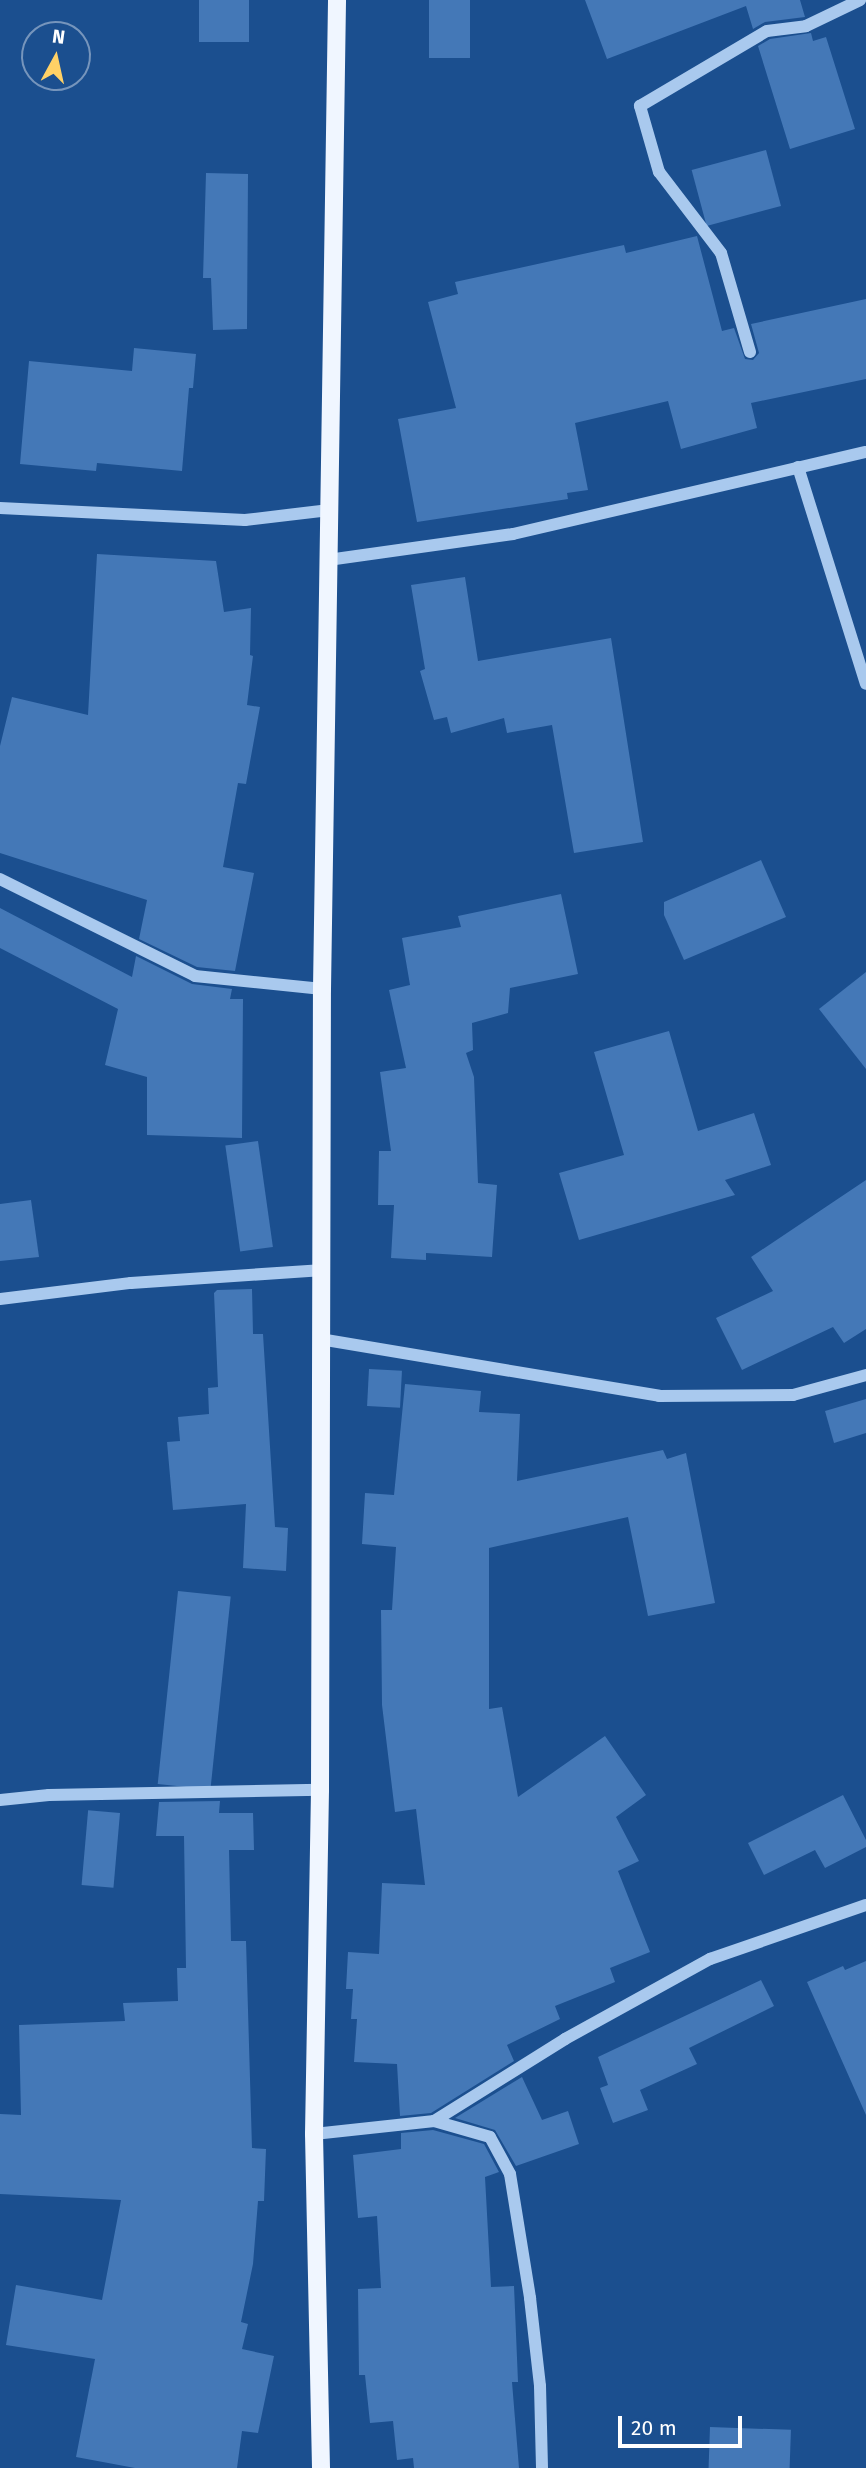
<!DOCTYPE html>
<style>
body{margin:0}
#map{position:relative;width:866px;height:2468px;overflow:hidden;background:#1b4f8f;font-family:"Fira Sans",sans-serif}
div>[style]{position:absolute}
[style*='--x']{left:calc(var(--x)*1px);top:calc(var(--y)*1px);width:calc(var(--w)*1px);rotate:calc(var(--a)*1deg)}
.building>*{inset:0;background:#4478b7;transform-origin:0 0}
.minor>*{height:12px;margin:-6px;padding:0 6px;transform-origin:6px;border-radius:6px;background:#a9c9ee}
.major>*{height:18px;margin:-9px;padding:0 9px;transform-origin:9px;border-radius:9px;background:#f0f6ff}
span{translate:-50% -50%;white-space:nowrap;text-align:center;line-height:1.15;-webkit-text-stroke:6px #1b4f8f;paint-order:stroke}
.north{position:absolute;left:21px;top:21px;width:70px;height:70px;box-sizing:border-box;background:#1b4f8f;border:2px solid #7695bc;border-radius:50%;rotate:8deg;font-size:19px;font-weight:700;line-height:28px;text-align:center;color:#fff}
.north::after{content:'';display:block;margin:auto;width:24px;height:32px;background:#ffd166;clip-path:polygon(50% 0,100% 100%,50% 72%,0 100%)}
.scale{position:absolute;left:618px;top:2416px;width:124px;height:32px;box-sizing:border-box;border:4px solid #fff;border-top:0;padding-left:9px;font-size:21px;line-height:24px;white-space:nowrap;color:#fff;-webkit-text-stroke:5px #1b4f8f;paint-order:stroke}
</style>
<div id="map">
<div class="building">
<i style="left:199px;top:0;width:50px;height:42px"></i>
<i style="left:429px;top:0;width:41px;height:58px"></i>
<i style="clip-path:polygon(585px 0,800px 0,805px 17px,765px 22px,753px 29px,746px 6px,607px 59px)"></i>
<i style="clip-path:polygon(811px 33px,813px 41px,826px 37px,855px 129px,790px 149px,758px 46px,770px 39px)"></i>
<i style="left:766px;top:150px;width:58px;height:77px;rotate:75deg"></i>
<i style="clip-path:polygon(206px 173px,248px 174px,247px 329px,213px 330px,211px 278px,203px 278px)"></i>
<i style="clip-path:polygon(697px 236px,722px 331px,734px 328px,745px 359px,753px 360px,759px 353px,751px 324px,866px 299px,866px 379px,751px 403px,757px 428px,681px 449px,668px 401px,575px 423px,588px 490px,567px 493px,568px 499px,417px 522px,398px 419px,456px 408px,428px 302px,458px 294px,455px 282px,624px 245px,626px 253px)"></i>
<i style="clip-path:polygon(134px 348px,196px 354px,193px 388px,189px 388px,182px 471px,97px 463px,96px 471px,20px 464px,29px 361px,132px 371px)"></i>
<i style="clip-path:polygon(97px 554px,216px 561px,224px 612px,251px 608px,250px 655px,253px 656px,247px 705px,260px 707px,246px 784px,238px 783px,223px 867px,254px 873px,235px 971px,197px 967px,139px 939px,147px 900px,0 853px,0 746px,12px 697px,88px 715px)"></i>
<i style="clip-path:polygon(465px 577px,478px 661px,611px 638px,643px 842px,574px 853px,552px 725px,507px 733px,504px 718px,451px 733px,447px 717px,434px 720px,420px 671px,425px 669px,411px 585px)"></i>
<i style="clip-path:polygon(761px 860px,786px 917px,684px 960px,664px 915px,664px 902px)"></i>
<i style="clip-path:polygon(561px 894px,578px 974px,510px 988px,508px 1013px,472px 1023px,473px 1050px,466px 1053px,474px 1077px,478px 1183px,497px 1185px,492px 1257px,426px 1253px,426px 1260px,391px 1258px,394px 1205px,378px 1205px,379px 1151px,391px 1151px,380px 1072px,406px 1068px,389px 990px,410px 985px,402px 938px,461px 927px,458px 916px)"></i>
<i style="clip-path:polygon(0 908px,132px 977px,136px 956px,192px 984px,232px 989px,230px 999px,243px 999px,242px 1138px,147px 1135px,147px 1077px,105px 1065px,118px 1009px,0 948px)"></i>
<i style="clip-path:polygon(866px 972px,866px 1069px,819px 1009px)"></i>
<i style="clip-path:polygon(669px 1031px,698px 1131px,754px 1113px,771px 1165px,725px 1180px,735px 1195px,579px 1240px,559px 1173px,624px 1155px,594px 1052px)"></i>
<i style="left:258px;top:1141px;width:107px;height:33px;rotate:82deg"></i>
<i style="clip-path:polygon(866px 1180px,866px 1329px,844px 1343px,833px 1327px,742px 1370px,716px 1318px,773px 1291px,751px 1257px)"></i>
<i style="clip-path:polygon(31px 1200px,39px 1257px,0 1261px,0 1204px)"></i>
<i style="clip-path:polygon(252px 1289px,253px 1334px,263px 1334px,275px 1527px,288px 1528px,286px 1571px,243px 1568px,246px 1504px,173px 1510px,167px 1442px,180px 1441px,178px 1417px,209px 1414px,208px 1388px,218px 1387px,214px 1293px,217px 1290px)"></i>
<i style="left:369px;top:1369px;width:33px;height:37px;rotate:3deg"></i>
<i style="clip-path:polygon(405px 1384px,481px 1391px,479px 1412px,520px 1414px,517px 1481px,663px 1450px,667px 1459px,686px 1453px,715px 1603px,648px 1616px,628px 1517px,489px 1548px,489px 1709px,502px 1707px,518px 1797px,605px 1736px,646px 1795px,616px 1817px,639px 1861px,618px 1871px,650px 1952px,610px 1968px,615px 1982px,555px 2006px,560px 2019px,507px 2045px,514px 2061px,431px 2113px,400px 2116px,397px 2064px,354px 2062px,357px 2019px,351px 2019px,353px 1989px,346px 1989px,348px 1952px,379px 1954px,382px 1883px,425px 1885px,416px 1809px,395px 1812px,382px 1705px,381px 1610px,392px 1610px,396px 1547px,362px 1544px,365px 1493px,394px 1495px)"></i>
<i style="clip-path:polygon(866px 1399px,866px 1433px,834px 1443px,825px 1411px)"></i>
<i style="left:178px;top:1591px;width:53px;height:194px;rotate:6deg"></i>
<i style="clip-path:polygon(843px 1795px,866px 1840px,866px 1847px,825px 1868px,815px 1850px,764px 1875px,748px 1843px)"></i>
<i style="clip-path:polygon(220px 1801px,219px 1813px,253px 1813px,254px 1850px,229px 1850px,231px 1941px,246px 1941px,252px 2148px,266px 2149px,264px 2201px,258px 2201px,253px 2264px,241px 2322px,248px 2324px,242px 2349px,274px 2356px,258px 2433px,242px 2431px,237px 2468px,135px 2468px,76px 2457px,95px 2359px,6px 2345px,16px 2285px,102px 2300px,121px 2200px,0 2194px,0 2114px,21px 2115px,19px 2025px,125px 2021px,123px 2003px,178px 2001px,177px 1968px,186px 1968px,184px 1836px,156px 1836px,159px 1802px)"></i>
<i style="left:120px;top:1813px;width:75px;height:32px;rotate:95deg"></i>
<i style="clip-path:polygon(866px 1961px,866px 2115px,807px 1982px,843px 1966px,845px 1970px)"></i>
<i style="clip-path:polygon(761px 1980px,774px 2006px,689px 2048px,697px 2064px,640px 2090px,648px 2110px,613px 2123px,600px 2088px,608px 2085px,598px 2057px)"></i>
<i style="clip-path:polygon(522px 2077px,542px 2120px,568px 2111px,579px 2144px,516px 2166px,495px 2130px,455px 2118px)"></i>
<i style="clip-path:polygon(433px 2130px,484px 2144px,499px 2172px,485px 2177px,491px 2287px,514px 2286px,518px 2382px,512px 2382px,519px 2468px,414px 2468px,413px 2458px,397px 2460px,393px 2421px,370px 2423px,365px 2375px,359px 2375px,358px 2289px,381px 2288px,377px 2216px,358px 2218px,353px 2155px,401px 2149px,401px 2133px)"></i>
<i style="left:710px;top:2427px;width:81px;height:41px;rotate:2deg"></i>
</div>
<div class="minor">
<i style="--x:750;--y:352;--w:103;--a:-106.3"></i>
<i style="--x:721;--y:253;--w:102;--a:-127.4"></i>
<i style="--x:659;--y:172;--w:69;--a:-106.1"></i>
<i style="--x:640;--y:106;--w:147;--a:-30.6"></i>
<i style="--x:767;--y:31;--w:39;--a:-7"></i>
<i style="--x:806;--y:26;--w:60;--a:-25.7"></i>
<i style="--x:798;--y:467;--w:227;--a:72.6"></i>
<i style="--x:0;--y:508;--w:245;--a:2.8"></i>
<i style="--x:245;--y:520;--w:85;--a:-6.8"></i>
<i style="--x:328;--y:560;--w:187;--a:-8"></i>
<i style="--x:513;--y:534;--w:362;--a:-13.1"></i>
<i style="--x:0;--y:879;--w:218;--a:26.4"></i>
<i style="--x:195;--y:976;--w:128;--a:5.8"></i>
<i style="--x:0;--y:1299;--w:132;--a:-7"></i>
<i style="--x:131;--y:1283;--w:189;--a:-3.9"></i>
<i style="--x:320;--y:1339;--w:344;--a:9.5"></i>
<i style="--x:659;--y:1396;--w:134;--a:-0.4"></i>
<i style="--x:793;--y:1395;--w:76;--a:-15.3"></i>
<i style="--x:0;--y:1800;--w:49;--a:-5.8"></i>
<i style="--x:49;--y:1795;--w:271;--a:-1.1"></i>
<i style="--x:434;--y:2121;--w:58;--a:15.9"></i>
<i style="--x:490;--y:2137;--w:42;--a:61.6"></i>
<i style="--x:510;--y:2174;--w:126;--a:80.8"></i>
<i style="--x:530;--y:2298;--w:89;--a:83.5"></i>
<i style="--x:540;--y:2386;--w:82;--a:88.6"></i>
<i style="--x:314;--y:2134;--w:121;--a:-6.2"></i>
<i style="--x:434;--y:2121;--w:155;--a:-32"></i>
<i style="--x:565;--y:2039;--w:166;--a:-28.9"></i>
<i style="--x:710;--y:1959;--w:165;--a:-19.1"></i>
</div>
<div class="major">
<i style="--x:321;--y:2468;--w:334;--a:-91.2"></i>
<i style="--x:314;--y:2134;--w:344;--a:-89"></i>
<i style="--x:320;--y:1790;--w:801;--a:-89.86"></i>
<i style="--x:322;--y:989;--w:989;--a:-89.13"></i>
</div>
<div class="north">N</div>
<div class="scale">20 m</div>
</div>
